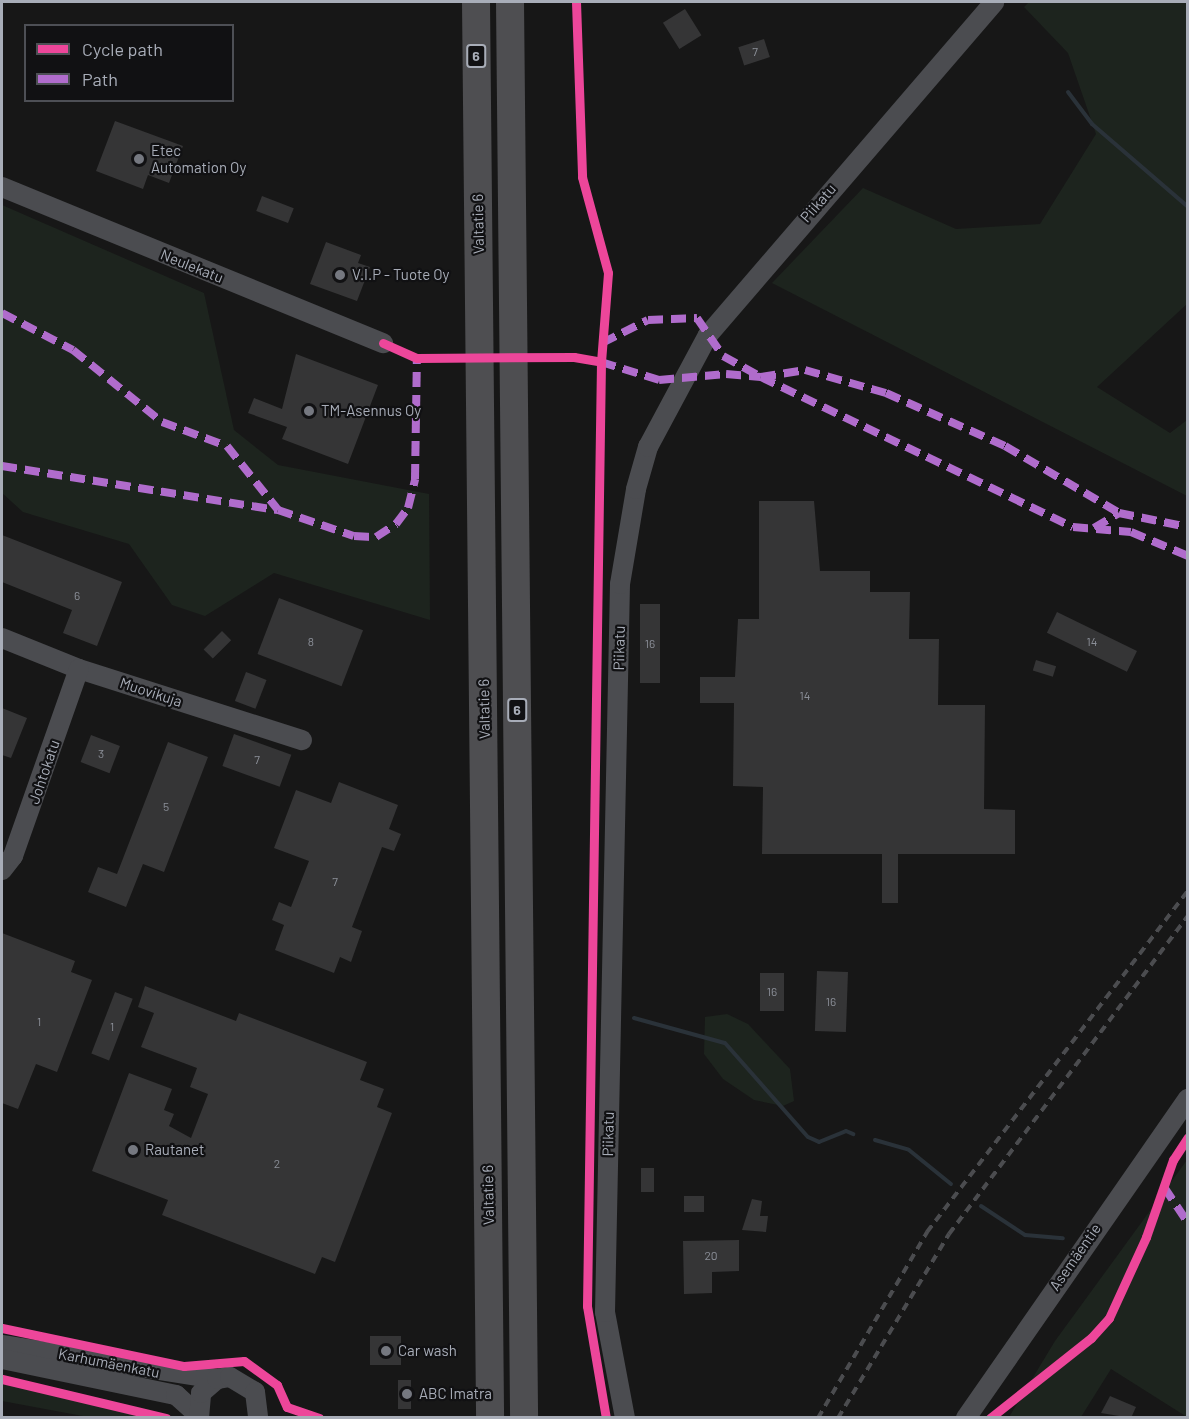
<!DOCTYPE html>
<meta charset="utf-8">
<style>
body{margin:0}
#map{position:relative;width:1189px;height:1419px;overflow:hidden;background:#171717;font-family:Barlow,sans-serif}
div>[style]{position:absolute}
[style*='--x']{left:calc(var(--x)*1px);top:calc(var(--y)*1px);width:calc(var(--w)*1px);rotate:calc(var(--a)*1deg)}
.green>*{inset:0;background:#1d241e}
.stream>*{height:4px;margin:-2px;padding:0 2px;transform-origin:2px;border-radius:2px;background:#2a3239}
.building>*{inset:0;background:#353536;transform-origin:0 0}
.minor>*{height:20px;margin:-10px;padding:0 10px;transform-origin:10px;border-radius:10px;background:#4b4c50}
.highway>*{height:28px;margin:-14px;padding:0 14px;transform-origin:14px;border-radius:14px;background:#4e4e51}
.rail>*{height:4px;margin-top:-2px;transform-origin:0;background:repeating-linear-gradient(90deg,#4b4c4f 0 8px,transparent 0 14px)}
.quiet>*{height:8px;margin-top:-4px;transform-origin:0;background:repeating-linear-gradient(90deg,#b06ccc 0 15px,transparent 0 23px)}
.cycleway>*{height:9px;margin:-4.5px;padding:0 4.5px;transform-origin:4.5px;border-radius:4.5px;background:#ed469a}
.dots>*{width:16px;height:16px;translate:-50% -50%;box-sizing:border-box;border:3px solid #111113;border-radius:50%}
span{translate:-50% -50%;white-space:nowrap;text-align:center;line-height:1.15;-webkit-text-stroke:4.5px #111113;paint-order:stroke}
.number-label{font-size:12px;color:#8b8f98}
.number-label span{-webkit-text-stroke-width:0}
.shield-label span{padding:2px 4px;background:#111113;border:2px solid;border-radius:4px;-webkit-text-stroke-width:0}
.shield-label{font-size:14px;color:#a8adb8;font-weight:700}
.poi-label{font-size:15px;color:#a8adb8}
.left{translate:0 -50%;text-align:left}
.street-label{font-size:15px;color:#a8adb8}
.frame{position:absolute;inset:0;border:3px solid #a8adb8;pointer-events:none}
.legend{position:absolute;left:24px;top:24px;width:210px;height:78px;box-sizing:border-box;background:#111113;border:2px solid #4d4f55;margin:0;padding:8px 10px;list-style:none;font-size:18px;color:#a8adb8}
.legend li{display:flex;align-items:center;gap:12px;height:30px}
.legend b{width:30px;border:2px solid #4d4f55}
</style>
<div id="map">
<div class="green">
<i style="clip-path:polygon(1029px 2px,1187px 2px,1187px 304px,1097px 387px,1170px 433px,1187px 420px,1187px 496px,772px 283px,863px 188px,956px 229px,1040px 224px,1096px 134px,1068px 53px,1024px 7px)"></i>
<i style="clip-path:polygon(2px 205px,204px 293px,234px 430px,278px 465px,429px 494px,430px 620px,274px 573px,205px 616px,172px 605px,129px 544px,23px 512px,2px 493px)"></i>
<i style="clip-path:polygon(727px 1014px,748px 1024px,790px 1069px,794px 1101px,783px 1106px,754px 1100px,723px 1079px,704px 1054px,705px 1017px)"></i>
<i style="clip-path:polygon(1187px 1160px,1187px 1417px,1111px 1369px,1081px 1417px,1009px 1417px,1055px 1341px)"></i>
<i style="clip-path:polygon(2px 1383px,146px 1414px,151px 1417px,88px 1417px,2px 1401px)"></i>
</div>
<div class="stream">
<i style="--x:1068;--y:92;--w:40;--a:53"></i>
<i style="--x:1092;--y:124;--w:127;--a:40.8"></i>
<i style="--x:634;--y:1018;--w:94;--a:15.4"></i>
<i style="--x:725;--y:1043;--w:125;--a:48.6"></i>
<i style="--x:808;--y:1137;--w:12;--a:24"></i>
<i style="--x:819;--y:1142;--w:29;--a:-22"></i>
<i style="--x:846;--y:1131;--w:8;--a:23"></i>
<i style="--x:875;--y:1140;--w:35;--a:16"></i>
<i style="--x:909;--y:1150;--w:54;--a:39"></i>
<i style="--x:981;--y:1206;--w:53;--a:33.4"></i>
<i style="--x:1025;--y:1235;--w:38;--a:5"></i>
</div>
<div class="building">
<i style="left:685px;top:9px;width:31px;height:26px;rotate:58deg"></i>
<i style="left:764px;top:39px;width:19px;height:27px;rotate:72deg"></i>
<i style="clip-path:polygon(115px 121px,183px 146px,169px 183px,148px 175px,143px 189px,96px 171px)"></i>
<i style="left:262px;top:196px;width:34px;height:16px;rotate:21deg"></i>
<i style="clip-path:polygon(326px 242px,361px 255px,358px 263px,370px 267px,357px 301px,310px 284px)"></i>
<i style="clip-path:polygon(296px 354px,378px 385px,348px 464px,282px 439px,287px 427px,248px 413px,254px 398px,282px 409px)"></i>
<i style="clip-path:polygon(759px 501px,814px 501px,820px 571px,870px 571px,870px 592px,910px 592px,909px 639px,939px 639px,938px 705px,985px 705px,984px 809px,1015px 810px,1015px 854px,898px 854px,898px 903px,882px 903px,882px 854px,762px 854px,763px 787px,733px 786px,734px 703px,700px 703px,700px 677px,735px 677px,738px 619px,759px 619px)"></i>
<i style="clip-path:polygon(2px 535px,122px 582px,97px 646px,63px 633px,72px 610px,2px 582px)"></i>
<i style="left:279px;top:598px;width:90px;height:60px;rotate:21deg"></i>
<i style="left:640px;top:604px;width:20px;height:79px"></i>
<i style="left:1057px;top:612px;width:89px;height:23px;rotate:26deg"></i>
<i style="left:222px;top:631px;width:13px;height:26px;rotate:45deg"></i>
<i style="left:1036px;top:660px;width:21px;height:11px;rotate:17deg"></i>
<i style="left:246px;top:672px;width:22px;height:31px;rotate:21deg"></i>
<i style="clip-path:polygon(2px 708px,27px 718px,11px 758px,2px 755px)"></i>
<i style="left:234px;top:734px;width:61px;height:34px;rotate:20deg"></i>
<i style="left:91px;top:735px;width:31px;height:29px;rotate:21deg"></i>
<i style="clip-path:polygon(168px 742px,208px 757px,164px 872px,143px 864px,126px 907px,88px 892px,98px 867px,117px 874px)"></i>
<i style="clip-path:polygon(339px 782px,398px 805px,389px 829px,401px 834px,394px 851px,382px 847px,352px 927px,362px 931px,351px 962px,340px 957px,334px 973px,275px 950px,284px 925px,272px 920px,279px 902px,291px 907px,309px 861px,274px 848px,296px 790px,331px 803px)"></i>
<i style="clip-path:polygon(2px 933px,75px 961px,71px 972px,92px 980px,57px 1072px,36px 1064px,18px 1109px,2px 1103px)"></i>
<i style="left:817px;top:971px;width:31px;height:60px;rotate:2deg"></i>
<i style="left:760px;top:973px;width:24px;height:38px"></i>
<i style="clip-path:polygon(145px 986px,236px 1021px,239px 1013px,367px 1062px,360px 1080px,384px 1089px,377px 1107px,392px 1113px,335px 1262px,322px 1257px,315px 1274px,162px 1215px,168px 1200px,92px 1171px,129px 1073px,172px 1089px,164px 1110px,174px 1114px,169px 1126px,191px 1138px,208px 1094px,190px 1087px,197px 1068px,141px 1047px,154px 1013px,138px 1007px)"></i>
<i style="left:115px;top:992px;width:19px;height:66px;rotate:21deg"></i>
<i style="left:641px;top:1168px;width:13px;height:24px"></i>
<i style="left:684px;top:1196px;width:20px;height:16px"></i>
<i style="clip-path:polygon(752px 1199px,762px 1201px,760px 1216px,768px 1216px,766px 1232px,742px 1230px)"></i>
<i style="clip-path:polygon(739px 1240px,739px 1271px,712px 1272px,712px 1293px,684px 1294px,683px 1241px)"></i>
<i style="left:370px;top:1336px;width:31px;height:29px"></i>
<i style="left:411px;top:1380px;width:29px;height:13px;rotate:90deg"></i>
<i style="clip-path:polygon(1110px 1396px,1136px 1407px,1131px 1418px,1101px 1413px)"></i>
</div>
<div class="minor">
<i style="--x:2;--y:187;--w:412;--a:22.3"></i>
<i style="--x:2;--y:638;--w:83;--a:21.9"></i>
<i style="--x:79;--y:669;--w:234;--a:17.7"></i>
<i style="--x:2;--y:870;--w:18;--a:-52"></i>
<i style="--x:13;--y:856;--w:198;--a:-70.6"></i>
<i style="--x:2;--y:1345;--w:218;--a:9"></i>
<i style="--x:2;--y:1359;--w:178;--a:11.7"></i>
<i style="--x:176;--y:1395;--w:30;--a:42"></i>
<i style="--x:199;--y:1418;--w:25;--a:-85"></i>
<i style="--x:201;--y:1393;--w:21;--a:-41"></i>
<i style="--x:217;--y:1379;--w:13;--a:-9"></i>
<i style="--x:230;--y:1377;--w:29;--a:31"></i>
<i style="--x:255;--y:1392;--w:26;--a:83"></i>
<i style="--x:625;--y:1418;--w:108;--a:-100.7"></i>
<i style="--x:605;--y:1312;--w:728;--a:-88.82"></i>
<i style="--x:620;--y:584;--w:96;--a:-80.4"></i>
<i style="--x:636;--y:489;--w:44;--a:-74.1"></i>
<i style="--x:648;--y:447;--w:127;--a:-61.8"></i>
<i style="--x:708;--y:335;--w:439;--a:-49.3"></i>
<i style="--x:966;--y:1418;--w:389;--a:-55.2"></i>
</div>
<div class="highway">
<i style="--x:476;--y:2;--w:1416;--a:89.43"></i>
<i style="--x:510;--y:2;--w:1416;--a:89.43"></i>
</div>
<div class="rail">
<i style="--x:818;--y:1418;--w:216;--a:-59.6"></i>
<i style="--x:927;--y:1232;--w:429;--a:-52.6"></i>
<i style="--x:838;--y:1418;--w:215;--a:-58.9"></i>
<i style="--x:949;--y:1234;--w:398;--a:-53.1"></i>
</div>
<div class="quiet">
<i style="--x:2;--y:313;--w:80;--a:27.5"></i>
<i style="--x:73;--y:350;--w:114;--a:39"></i>
<i style="--x:162;--y:422;--w:69;--a:20.3"></i>
<i style="--x:227;--y:446;--w:82;--a:51.4"></i>
<i style="--x:602;--y:343;--w:51;--a:-26.6"></i>
<i style="--x:648;--y:320;--w:49;--a:-2.3"></i>
<i style="--x:697;--y:318;--w:46;--a:55.6"></i>
<i style="--x:723;--y:356;--w:43;--a:28.9"></i>
<i style="--x:761;--y:377;--w:45;--a:-9"></i>
<i style="--x:805;--y:370;--w:84;--a:15.9"></i>
<i style="--x:886;--y:393;--w:130;--a:24"></i>
<i style="--x:1005;--y:446;--w:132;--a:30.4"></i>
<i style="--x:1119;--y:513;--w:70;--a:11.5"></i>
<i style="--x:601;--y:362;--w:61;--a:17.2"></i>
<i style="--x:659;--y:380;--w:67;--a:-5.1"></i>
<i style="--x:726;--y:374;--w:35;--a:5"></i>
<i style="--x:761;--y:377;--w:346;--a:25.7"></i>
<i style="--x:1073;--y:527;--w:58;--a:4.9"></i>
<i style="--x:1131;--y:532;--w:62;--a:22.8"></i>
<i style="--x:2;--y:466;--w:279;--a:9.1"></i>
<i style="--x:278;--y:510;--w:80;--a:18.9"></i>
<i style="--x:354;--y:536;--w:22;--a:3"></i>
<i style="--x:376;--y:537;--w:24;--a:-33"></i>
<i style="--x:396;--y:524;--w:20;--a:-53"></i>
<i style="--x:408;--y:508;--w:30;--a:-76"></i>
<i style="--x:415;--y:479;--w:121;--a:-89.1"></i>
<i style="--x:1094;--y:528;--w:29;--a:-31"></i>
<i style="--x:1164;--y:1187;--w:43;--a:56.3"></i>
</div>
<div class="cycleway">
<i style="--x:576;--y:2;--w:175;--a:88"></i>
<i style="--x:582;--y:177;--w:99;--a:74.8"></i>
<i style="--x:608;--y:273;--w:89;--a:94.5"></i>
<i style="--x:601;--y:362;--w:944;--a:90.85"></i>
<i style="--x:587;--y:1306;--w:114;--a:80.4"></i>
<i style="--x:383;--y:343;--w:37;--a:24"></i>
<i style="--x:417;--y:358;--w:157;--a:-0.4"></i>
<i style="--x:574;--y:357;--w:27;--a:10"></i>
<i style="--x:2;--y:1328;--w:186;--a:11.8"></i>
<i style="--x:184;--y:1366;--w:60;--a:-4.8"></i>
<i style="--x:244;--y:1361;--w:41;--a:36"></i>
<i style="--x:277;--y:1385;--w:24;--a:66"></i>
<i style="--x:287;--y:1407;--w:34;--a:19"></i>
<i style="--x:2;--y:1379;--w:169;--a:13.4"></i>
<i style="--x:990;--y:1418;--w:129;--a:-38.4"></i>
<i style="--x:1091;--y:1338;--w:27;--a:-48"></i>
<i style="--x:1109;--y:1318;--w:89;--a:-65.4"></i>
<i style="--x:1146;--y:1237;--w:82;--a:-70.7"></i>
<i style="--x:1173;--y:1160;--w:27;--a:-57"></i>
</div>
<div class="dots">
<i style="left:139px;top:159px;background:#757880"></i>
<i style="left:340px;top:275px;background:#757880"></i>
<i style="left:309px;top:411px;background:#757880"></i>
<i style="left:133px;top:1150px;background:#757880"></i>
<i style="left:386px;top:1351px;background:#757880"></i>
<i style="left:407px;top:1394px;background:#757880"></i>
</div>
<div class="number-label">
<span style="left:755px;top:52px">7</span>
<span style="left:77px;top:596px">6</span>
<span style="left:311px;top:642px">8</span>
<span style="left:1092px;top:642px">14</span>
<span style="left:650px;top:644px">16</span>
<span style="left:805px;top:696px">14</span>
<span style="left:101px;top:754px">3</span>
<span style="left:257px;top:760px">7</span>
<span style="left:166px;top:807px">5</span>
<span style="left:335px;top:882px">7</span>
<span style="left:772px;top:992px">16</span>
<span style="left:831px;top:1002px">16</span>
<span style="left:39px;top:1022px">1</span>
<span style="left:112px;top:1027px">1</span>
<span style="left:277px;top:1164px">2</span>
<span style="left:711px;top:1256px">20</span>
</div>
<div class="shield-label">
<span style="left:476px;top:56px">6</span>
<span style="left:517px;top:710px">6</span>
</div>
<div class="poi-label">
<span class="left" style="left:151px;top:159px">Etec<br>Automation Oy</span>
<span class="left" style="left:352px;top:275px">V.I.P - Tuote Oy</span>
<span class="left" style="left:321px;top:411px">TM-Asennus Oy</span>
<span class="left" style="left:145px;top:1150px">Rautanet</span>
<span class="left" style="left:398px;top:1351px">Car wash</span>
<span class="left" style="left:419px;top:1394px">ABC Imatra</span>
</div>
<div class="street-label">
<span style="left:818px;top:203px;rotate:-49deg">Piikatu</span>
<span style="left:478px;top:224px;rotate:-91deg">Valtatie 6</span>
<span style="left:192px;top:266px;rotate:22deg">Neulekatu</span>
<span style="left:619px;top:648px;rotate:-89deg">Piikatu</span>
<span style="left:151px;top:692px;rotate:18deg">Muovikuja</span>
<span style="left:484px;top:709px;rotate:-91deg">Valtatie 6</span>
<span style="left:44px;top:772px;rotate:-71deg">Johtokatu</span>
<span style="left:608px;top:1134px;rotate:-89deg">Piikatu</span>
<span style="left:488px;top:1195px;rotate:-91deg">Valtatie 6</span>
<span style="left:1075px;top:1257px;rotate:-55deg">Asemäentie</span>
<span style="left:109px;top:1363px;rotate:11deg">Karhumäenkatu</span>
</div>
<div class="frame"></div>
<ul class="legend">
<li><b style="height:8px;background:#ed469a"></b>Cycle path</li>
<li><b style="height:8px;background:#b06ccc"></b>Path</li>
</ul>
</div>
